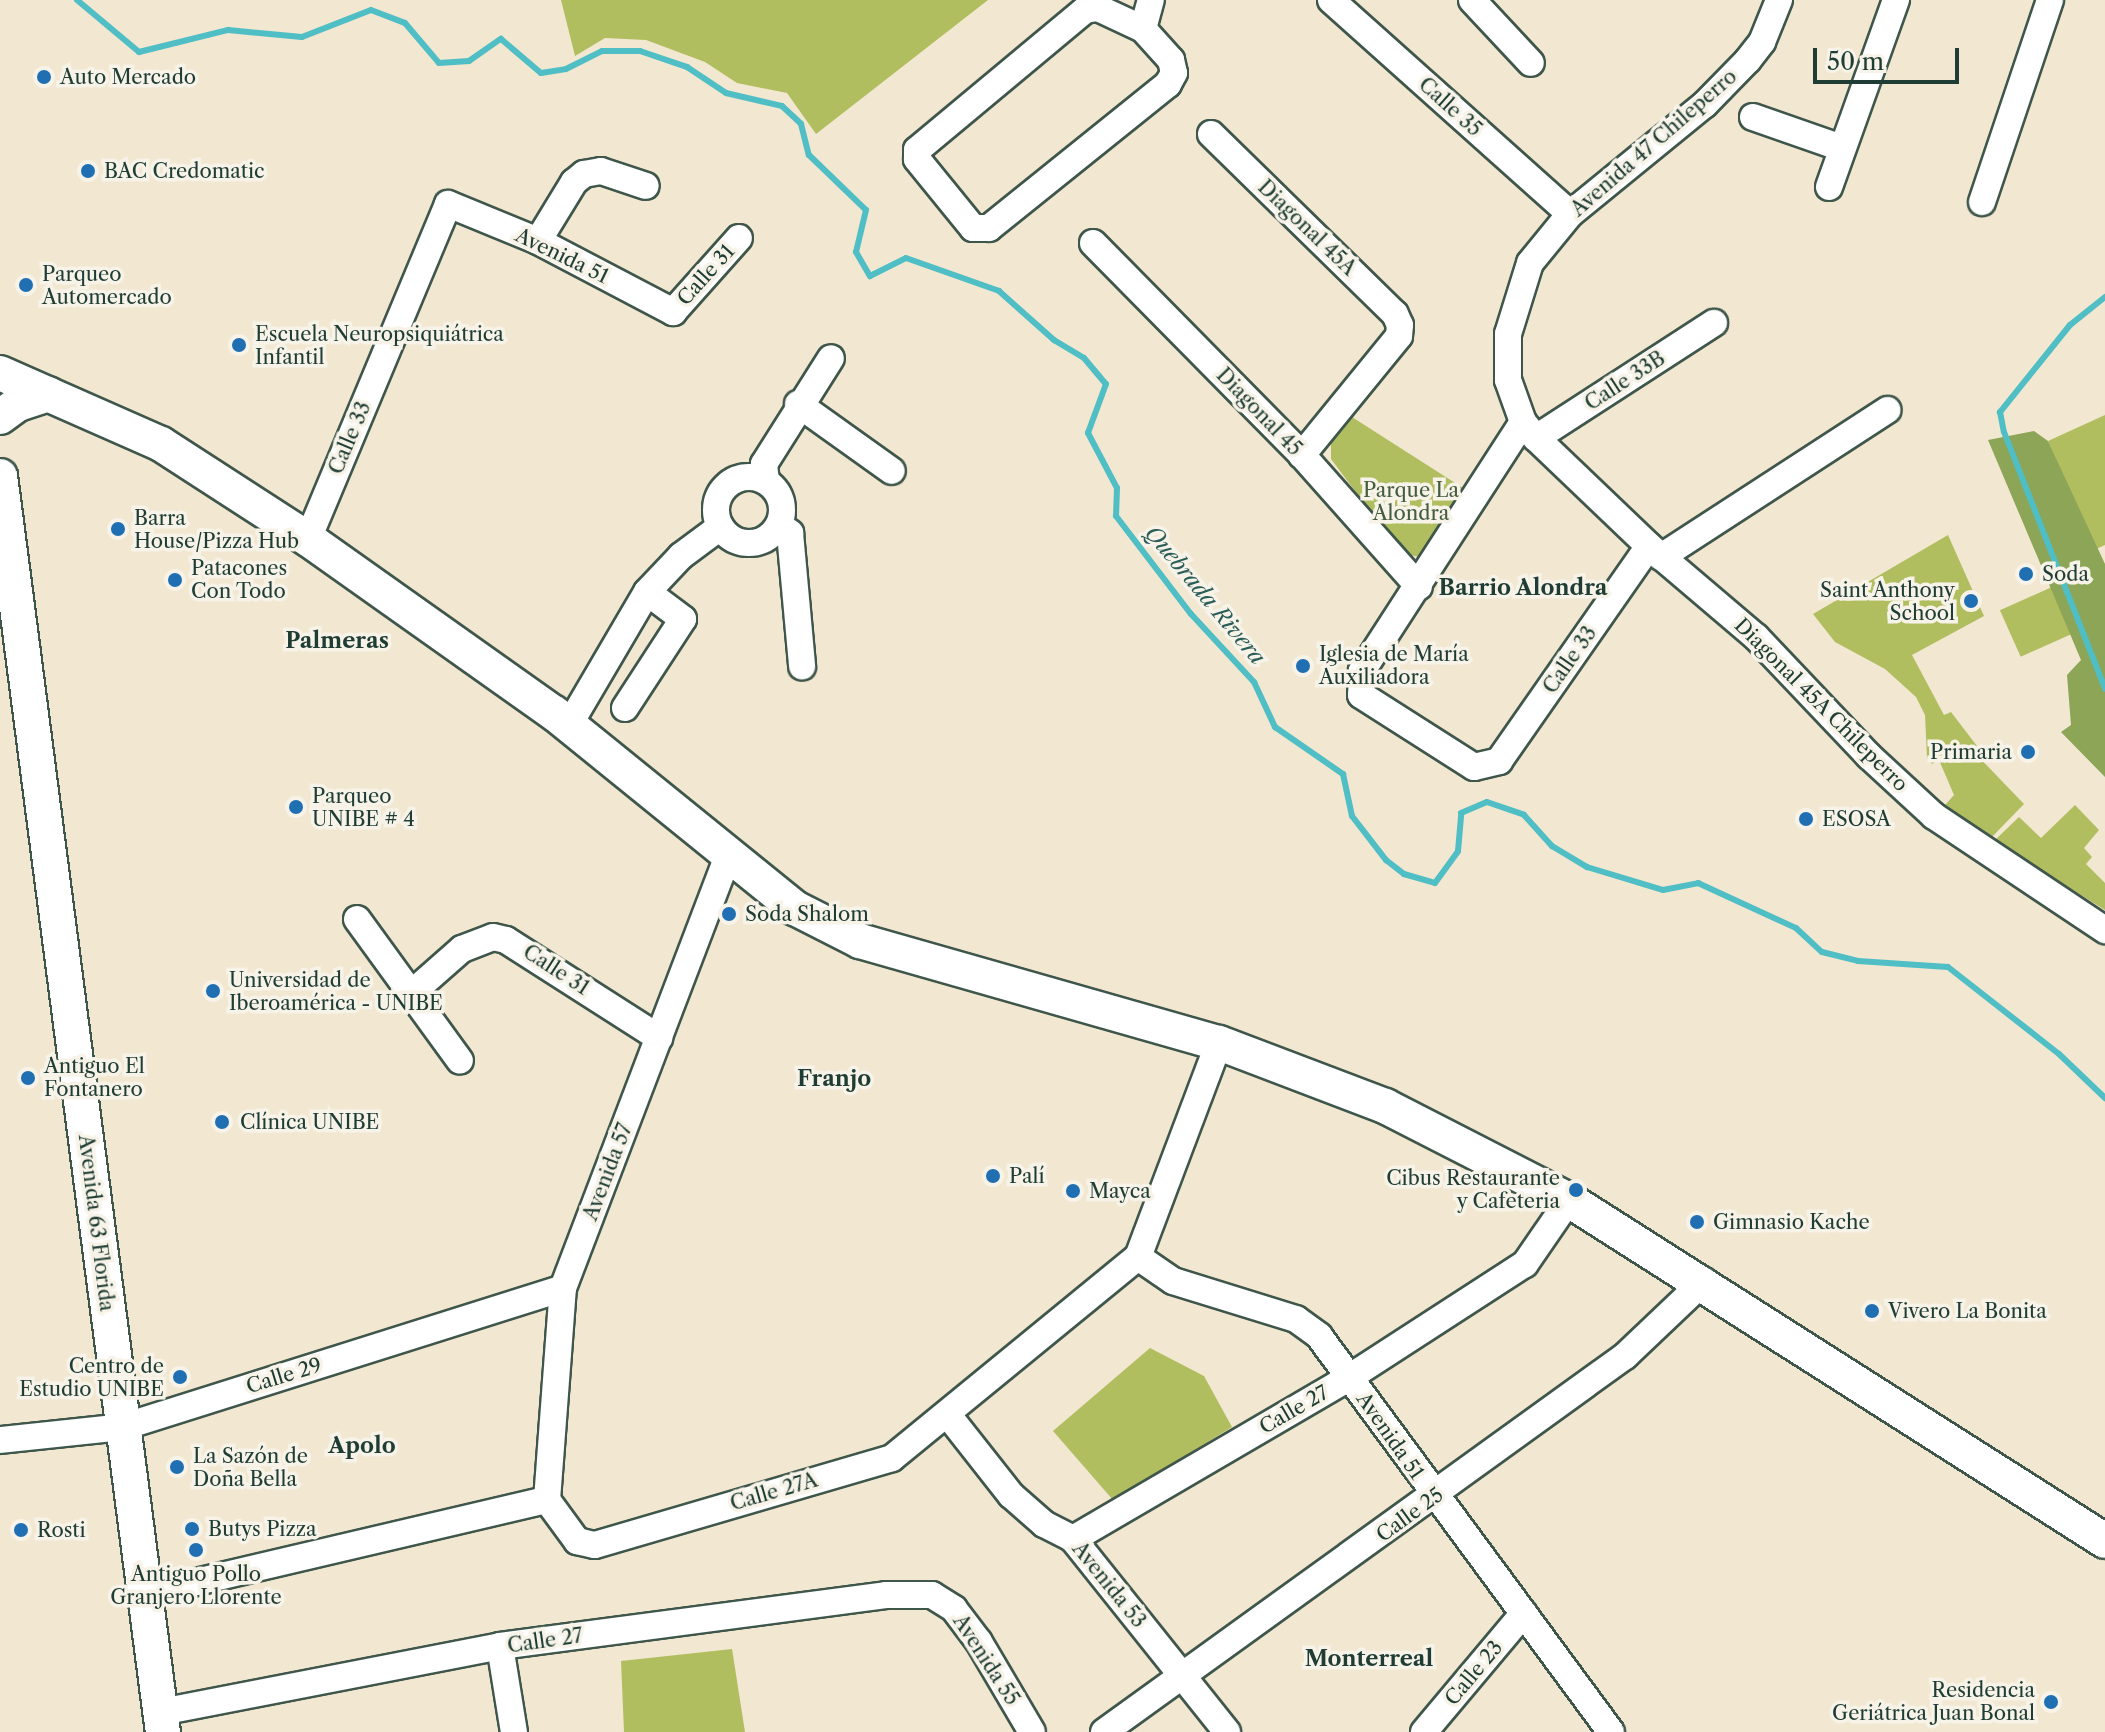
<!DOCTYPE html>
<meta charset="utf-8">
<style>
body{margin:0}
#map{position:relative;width:2105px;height:1732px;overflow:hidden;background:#f2e7d0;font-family:"Libre Caslon Text",serif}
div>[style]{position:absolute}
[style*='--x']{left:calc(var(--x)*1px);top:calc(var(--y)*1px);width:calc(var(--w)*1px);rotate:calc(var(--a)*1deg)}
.green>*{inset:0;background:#b1be60;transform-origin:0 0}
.forest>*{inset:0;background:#8ca556}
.stream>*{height:6px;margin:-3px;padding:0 3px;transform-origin:3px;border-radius:3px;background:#4fbec5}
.roads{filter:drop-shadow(2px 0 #3f564b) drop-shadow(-2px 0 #3f564b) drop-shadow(0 2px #3f564b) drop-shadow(0 -2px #3f564b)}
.minor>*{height:26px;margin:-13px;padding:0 13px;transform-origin:13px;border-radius:13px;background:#fff}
.minor>.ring{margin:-13px;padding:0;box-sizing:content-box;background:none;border:26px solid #fff;border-radius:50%}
.major>*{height:34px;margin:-17px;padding:0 17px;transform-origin:17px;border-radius:17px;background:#fff}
.dots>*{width:22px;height:22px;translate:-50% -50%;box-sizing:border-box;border:4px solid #f7f3e8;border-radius:50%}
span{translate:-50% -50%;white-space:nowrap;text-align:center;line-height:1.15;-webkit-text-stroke:7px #f7f3e8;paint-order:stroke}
.poi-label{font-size:20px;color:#1f3d34}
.left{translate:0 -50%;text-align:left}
.right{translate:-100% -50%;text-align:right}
.street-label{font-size:20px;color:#1f3d34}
.park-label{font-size:20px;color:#445d3f}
.neighbourhood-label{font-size:22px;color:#1f3d34;font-weight:700}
.water-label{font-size:22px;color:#2b5d58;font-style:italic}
.scale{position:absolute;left:1813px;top:48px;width:146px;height:36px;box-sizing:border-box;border:4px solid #1f3d34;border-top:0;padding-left:10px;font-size:24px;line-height:28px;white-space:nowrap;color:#1f3d34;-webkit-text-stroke:6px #f7f3e8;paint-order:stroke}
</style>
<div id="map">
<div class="green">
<i style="clip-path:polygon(561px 0,988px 0,816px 134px,787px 93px,737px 83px,705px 62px,646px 40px,605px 38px,575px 56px)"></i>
<i style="clip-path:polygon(2105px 415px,2105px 545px,2096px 549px,2048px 441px)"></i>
<i style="clip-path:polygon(1352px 417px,1463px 488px,1421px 557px,1402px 554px,1331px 459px,1331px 443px)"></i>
<i style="clip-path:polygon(1948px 535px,1984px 616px,1912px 655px,1944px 715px,1951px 712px,1977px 746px,1973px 751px,2024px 804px,1990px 839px,1945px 805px,1954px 795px,1939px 760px,1932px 764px,1927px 758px,1925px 715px,1916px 697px,1885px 669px,1835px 642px,1813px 614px)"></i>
<i style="left:2052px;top:587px;width:51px;height:57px;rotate:66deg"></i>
<i style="clip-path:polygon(2075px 805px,2099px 830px,2084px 848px,2092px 857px,2086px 864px,2105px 883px,2105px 910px,1994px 841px,2019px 817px,2041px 838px)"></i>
<i style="clip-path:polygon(1150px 1348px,1204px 1376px,1232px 1427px,1113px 1500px,1053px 1431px)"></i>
<i style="clip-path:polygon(732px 1649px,745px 1732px,624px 1732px,621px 1661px)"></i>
</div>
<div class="forest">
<i style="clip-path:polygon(2034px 431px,2048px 441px,2105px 564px,2105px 777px,2061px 732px,2071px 725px,2067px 675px,2081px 660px,1988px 440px)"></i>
</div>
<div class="stream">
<i style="--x:77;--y:0;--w:81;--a:40"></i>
<i style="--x:139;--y:52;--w:92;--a:-13.9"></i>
<i style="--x:228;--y:30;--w:74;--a:5.4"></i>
<i style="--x:302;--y:37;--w:74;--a:-21.4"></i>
<i style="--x:371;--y:10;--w:36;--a:21"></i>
<i style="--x:405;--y:23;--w:52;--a:49.6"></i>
<i style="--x:439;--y:63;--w:30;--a:-4"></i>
<i style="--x:469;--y:61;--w:39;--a:-35"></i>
<i style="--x:501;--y:39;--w:52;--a:40.4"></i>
<i style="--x:541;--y:73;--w:25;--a:-9"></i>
<i style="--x:566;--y:69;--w:40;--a:-26.6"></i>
<i style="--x:602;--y:51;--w:38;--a:0"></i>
<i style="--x:640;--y:51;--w:50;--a:18.8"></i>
<i style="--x:687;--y:67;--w:47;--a:33.7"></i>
<i style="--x:726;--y:93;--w:57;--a:13.1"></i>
<i style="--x:782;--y:106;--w:26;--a:43"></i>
<i style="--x:801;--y:124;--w:32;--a:76"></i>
<i style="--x:809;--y:155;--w:79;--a:44"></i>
<i style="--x:866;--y:210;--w:43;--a:103.4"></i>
<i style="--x:856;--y:252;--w:28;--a:60"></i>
<i style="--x:870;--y:276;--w:40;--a:-26.6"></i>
<i style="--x:906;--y:258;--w:99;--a:19.5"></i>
<i style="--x:999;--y:291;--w:74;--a:41.7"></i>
<i style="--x:1054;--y:340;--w:35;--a:31"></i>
<i style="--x:1084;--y:358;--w:34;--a:50"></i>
<i style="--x:1106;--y:384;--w:52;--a:110.2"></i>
<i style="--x:1088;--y:433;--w:62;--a:62.2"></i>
<i style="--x:1117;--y:488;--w:28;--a:92"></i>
<i style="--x:1116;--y:516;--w:123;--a:52.6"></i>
<i style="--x:1191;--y:614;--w:93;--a:47.2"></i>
<i style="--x:1254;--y:682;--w:50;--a:65"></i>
<i style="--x:1275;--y:727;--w:83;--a:34.7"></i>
<i style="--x:1343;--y:774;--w:43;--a:77.9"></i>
<i style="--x:1352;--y:816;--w:56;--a:52.3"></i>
<i style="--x:1386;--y:860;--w:23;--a:38"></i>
<i style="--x:1404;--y:874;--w:32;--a:16"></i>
<i style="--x:1435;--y:883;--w:39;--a:-54"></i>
<i style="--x:1458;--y:851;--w:38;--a:-85"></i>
<i style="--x:1461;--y:813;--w:28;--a:-23"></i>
<i style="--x:1487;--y:802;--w:39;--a:19"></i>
<i style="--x:1524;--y:815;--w:42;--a:47.9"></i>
<i style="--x:1552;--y:846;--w:41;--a:31"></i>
<i style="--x:1587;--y:867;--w:79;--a:16.8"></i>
<i style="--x:1663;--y:890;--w:36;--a:-11"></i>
<i style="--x:1698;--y:883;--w:108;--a:24.7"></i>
<i style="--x:1796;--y:928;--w:35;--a:43"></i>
<i style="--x:1822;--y:952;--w:37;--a:14"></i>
<i style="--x:1858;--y:961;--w:90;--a:3.8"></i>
<i style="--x:1948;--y:967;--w:141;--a:38.1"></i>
<i style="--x:2059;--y:1054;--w:64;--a:43.7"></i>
<i style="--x:2105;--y:297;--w:45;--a:141.3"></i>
<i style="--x:2070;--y:325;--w:112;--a:128.8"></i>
<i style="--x:2000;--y:412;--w:20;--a:79"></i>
<i style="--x:2004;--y:432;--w:276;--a:68.5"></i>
</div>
<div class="roads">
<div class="minor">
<i style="--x:1331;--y:0;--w:321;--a:41.8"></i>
<i style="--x:1472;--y:0;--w:86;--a:46.9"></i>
<i style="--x:1779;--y:0;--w:45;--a:112"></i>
<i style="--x:1762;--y:42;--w:23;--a:128"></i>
<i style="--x:1748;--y:60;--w:62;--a:134.3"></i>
<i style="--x:1705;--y:104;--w:174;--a:140.8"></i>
<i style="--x:1570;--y:214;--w:63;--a:129.2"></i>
<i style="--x:1530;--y:263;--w:74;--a:107.2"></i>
<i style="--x:1508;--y:334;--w:46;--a:90"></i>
<i style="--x:1508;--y:380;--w:45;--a:70.3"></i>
<i style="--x:1523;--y:422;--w:21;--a:51"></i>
<i style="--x:1536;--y:438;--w:156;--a:43.7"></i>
<i style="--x:1649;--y:546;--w:140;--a:40.4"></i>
<i style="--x:1756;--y:637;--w:164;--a:46.5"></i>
<i style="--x:1869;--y:756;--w:88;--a:42.7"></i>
<i style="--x:1934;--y:816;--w:206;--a:33.7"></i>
<i style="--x:1098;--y:8;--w:50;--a:25"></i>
<i style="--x:1143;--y:29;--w:42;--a:47.9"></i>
<i style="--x:1171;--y:60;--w:13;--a:77"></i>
<i style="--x:1174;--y:73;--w:13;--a:119"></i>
<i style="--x:1168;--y:84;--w:230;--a:141.2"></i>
<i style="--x:989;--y:228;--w:16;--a:180"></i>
<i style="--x:973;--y:228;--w:89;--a:-129.1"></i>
<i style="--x:917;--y:159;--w:9;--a:-90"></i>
<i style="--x:917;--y:150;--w:219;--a:-39.8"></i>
<i style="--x:1085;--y:10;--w:13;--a:-9"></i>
<i style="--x:1143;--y:29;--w:30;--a:-75"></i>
<i style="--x:1753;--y:117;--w:94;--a:19.2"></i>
<i style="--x:1211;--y:134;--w:257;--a:44.4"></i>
<i style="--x:1395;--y:314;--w:12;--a:66"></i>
<i style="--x:1400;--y:325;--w:11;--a:95"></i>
<i style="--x:1399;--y:336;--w:154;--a:129.2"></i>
<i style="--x:1829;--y:187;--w:199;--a:-70.3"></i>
<i style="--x:1982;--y:202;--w:213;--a:-71.4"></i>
<i style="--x:538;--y:241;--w:69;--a:-58.6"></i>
<i style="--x:574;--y:182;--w:13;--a:-39"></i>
<i style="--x:584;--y:174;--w:17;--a:-10"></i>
<i style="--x:601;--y:171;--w:47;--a:18.4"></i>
<i style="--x:1093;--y:243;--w:298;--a:45.4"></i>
<i style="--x:1302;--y:455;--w:176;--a:48.4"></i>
<i style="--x:798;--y:404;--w:115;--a:35.5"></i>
<i style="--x:1523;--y:422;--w:297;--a:122.9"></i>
<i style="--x:1362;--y:671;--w:24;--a:92"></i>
<i style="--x:1361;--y:695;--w:134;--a:32.5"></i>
<i style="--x:1474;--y:767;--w:26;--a:-13"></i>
<i style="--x:1499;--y:761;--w:262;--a:-55.1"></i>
<i style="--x:1536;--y:438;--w:212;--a:-32.9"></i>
<i class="ring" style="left:716px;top:477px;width:40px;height:40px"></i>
<i style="--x:766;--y:481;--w:17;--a:-97"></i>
<i style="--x:764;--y:464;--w:125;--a:-57.7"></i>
<i style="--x:779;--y:525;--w:14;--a:36"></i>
<i style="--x:790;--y:533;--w:134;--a:84.8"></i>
<i style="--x:308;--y:539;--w:363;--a:-67.3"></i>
<i style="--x:448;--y:204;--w:97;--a:22.3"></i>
<i style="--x:538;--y:241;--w:153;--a:27.7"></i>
<i style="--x:673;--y:312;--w:99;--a:-48.3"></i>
<i style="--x:1661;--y:557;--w:270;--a:-33"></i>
<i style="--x:625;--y:708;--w:106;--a:-56.9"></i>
<i style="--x:683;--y:619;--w:45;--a:-143.1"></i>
<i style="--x:569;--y:725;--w:154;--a:-59.6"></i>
<i style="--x:647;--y:592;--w:50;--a:-46.6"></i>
<i style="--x:681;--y:556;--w:49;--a:-36.6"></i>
<i style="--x:357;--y:919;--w:175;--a:54"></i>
<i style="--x:413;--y:992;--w:65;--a:-41.3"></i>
<i style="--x:462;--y:949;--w:33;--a:-21"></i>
<i style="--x:493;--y:937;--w:13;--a:13"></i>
<i style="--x:506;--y:940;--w:182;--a:32.6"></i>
<i style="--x:1138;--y:1257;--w:42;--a:34.4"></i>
<i style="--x:1173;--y:1281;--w:129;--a:17.2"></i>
<i style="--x:1296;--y:1319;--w:29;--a:36"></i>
<i style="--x:1319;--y:1336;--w:492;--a:53.6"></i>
<i style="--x:948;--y:1415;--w:102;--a:51.8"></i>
<i style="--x:1011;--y:1495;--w:44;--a:41.3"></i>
<i style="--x:1044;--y:1524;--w:33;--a:27"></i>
<i style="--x:1073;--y:1539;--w:247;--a:51.4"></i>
<i style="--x:0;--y:1440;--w:124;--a:-6"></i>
<i style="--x:123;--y:1427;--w:461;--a:-17.5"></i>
<i style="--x:547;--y:1500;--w:51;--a:53.8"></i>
<i style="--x:577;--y:1541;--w:18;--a:13"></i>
<i style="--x:595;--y:1545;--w:309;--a:-16.3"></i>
<i style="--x:892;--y:1458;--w:318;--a:-39.3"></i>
<i style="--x:1138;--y:1257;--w:229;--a:-69.3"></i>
<i style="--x:547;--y:1500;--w:213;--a:-85.7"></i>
<i style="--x:563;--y:1288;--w:462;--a:-69.1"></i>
<i style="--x:1073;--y:1539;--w:321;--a:-30.3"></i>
<i style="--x:1350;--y:1377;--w:208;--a:-32.9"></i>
<i style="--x:1525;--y:1264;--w:78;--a:-55.5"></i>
<i style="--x:145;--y:1594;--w:413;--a:-13.2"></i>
<i style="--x:500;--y:1646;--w:87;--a:80.8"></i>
<i style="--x:161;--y:1712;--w:345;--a:-11"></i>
<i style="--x:500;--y:1646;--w:389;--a:-7.5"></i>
<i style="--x:886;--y:1595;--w:46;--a:0"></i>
<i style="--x:932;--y:1595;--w:26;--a:32"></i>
<i style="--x:954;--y:1609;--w:41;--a:52.9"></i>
<i style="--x:979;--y:1642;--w:104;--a:59.5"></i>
<i style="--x:1104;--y:1732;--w:643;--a:-35.82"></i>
<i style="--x:1625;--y:1356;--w:109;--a:-43.5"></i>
<i style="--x:1424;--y:1732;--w:155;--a:-50"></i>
</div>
<div class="major">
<i style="--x:0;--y:373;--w:176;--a:23.8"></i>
<i style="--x:161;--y:444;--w:175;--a:32.9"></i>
<i style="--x:308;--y:539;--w:301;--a:35.3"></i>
<i style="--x:554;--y:713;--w:310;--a:39"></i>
<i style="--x:795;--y:908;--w:73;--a:26.9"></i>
<i style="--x:860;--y:941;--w:373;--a:15.9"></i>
<i style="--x:1219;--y:1043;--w:178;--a:20.8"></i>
<i style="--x:1385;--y:1106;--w:207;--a:27.1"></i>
<i style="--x:1569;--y:1200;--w:635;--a:32.46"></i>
<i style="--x:0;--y:417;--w:22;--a:-36"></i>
<i style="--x:18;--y:404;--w:32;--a:-18"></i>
<i style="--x:0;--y:476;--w:1267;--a:82.61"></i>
</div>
</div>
<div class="dots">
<i style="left:44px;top:77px;background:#1f6fb2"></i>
<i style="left:88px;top:171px;background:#1f6fb2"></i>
<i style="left:26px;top:285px;background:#1f6fb2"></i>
<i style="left:239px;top:345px;background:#1f6fb2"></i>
<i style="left:118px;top:529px;background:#1f6fb2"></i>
<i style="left:2026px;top:574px;background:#1f6fb2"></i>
<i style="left:175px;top:580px;background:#1f6fb2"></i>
<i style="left:1971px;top:601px;background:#1f6fb2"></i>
<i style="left:1303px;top:666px;background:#1f6fb2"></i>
<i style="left:2028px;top:752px;background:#1f6fb2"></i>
<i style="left:296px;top:807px;background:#1f6fb2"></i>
<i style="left:1806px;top:819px;background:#1f6fb2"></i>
<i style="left:729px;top:914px;background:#1f6fb2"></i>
<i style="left:213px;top:991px;background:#1f6fb2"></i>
<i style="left:28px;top:1078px;background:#1f6fb2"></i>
<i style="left:222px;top:1122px;background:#1f6fb2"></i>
<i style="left:993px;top:1176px;background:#1f6fb2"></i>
<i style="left:1576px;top:1190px;background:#1f6fb2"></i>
<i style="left:1073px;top:1191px;background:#1f6fb2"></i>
<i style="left:1697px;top:1222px;background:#1f6fb2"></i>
<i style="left:1872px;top:1311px;background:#1f6fb2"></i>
<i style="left:180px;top:1377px;background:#1f6fb2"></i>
<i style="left:177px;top:1467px;background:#1f6fb2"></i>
<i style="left:192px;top:1529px;background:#1f6fb2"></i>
<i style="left:21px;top:1530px;background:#1f6fb2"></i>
<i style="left:196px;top:1550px;background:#1f6fb2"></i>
<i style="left:2051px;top:1702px;background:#1f6fb2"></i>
</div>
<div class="poi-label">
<span class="left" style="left:60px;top:77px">Auto Mercado</span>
<span class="left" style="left:104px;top:171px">BAC Credomatic</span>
<span class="left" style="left:42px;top:286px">Parqueo<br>Automercado</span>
<span class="left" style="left:255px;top:346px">Escuela Neuropsiquiátrica<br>Infantil</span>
<span class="left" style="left:134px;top:530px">Barra<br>House/Pizza Hub</span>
<span class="left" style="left:191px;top:580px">Patacones<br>Con Todo</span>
<span class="left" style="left:2042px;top:574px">Soda</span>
<span class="right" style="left:1955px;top:602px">Saint Anthony<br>School</span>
<span class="left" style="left:1319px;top:666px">Iglesia de María<br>Auxiliadora</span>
<span class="right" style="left:2012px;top:752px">Primaria</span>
<span class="left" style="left:312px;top:808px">Parqueo<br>UNIBE # 4</span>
<span class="left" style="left:1822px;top:819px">ESOSA</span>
<span class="left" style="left:745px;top:914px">Soda Shalom</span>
<span class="left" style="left:229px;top:992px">Universidad de<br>Iberoamérica - UNIBE</span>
<span class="left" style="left:44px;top:1078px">Antiguo El<br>Fontanero</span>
<span class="left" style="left:240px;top:1122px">Clínica UNIBE</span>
<span class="left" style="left:1009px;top:1176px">Palí</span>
<span class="right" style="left:1560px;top:1190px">Cibus Restaurante<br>y Cafeteria</span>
<span class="left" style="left:1089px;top:1191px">Mayca</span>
<span class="left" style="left:1713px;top:1222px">Gimnasio Kache</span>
<span class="left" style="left:1888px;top:1311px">Vivero La Bonita</span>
<span class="right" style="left:164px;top:1378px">Centro de<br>Estudio UNIBE</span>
<span class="left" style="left:193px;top:1468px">La Sazón de<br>Doña Bella</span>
<span class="left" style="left:208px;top:1529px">Butys Pizza</span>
<span class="left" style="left:37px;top:1530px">Rosti</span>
<span style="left:196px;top:1586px">Antiguo Pollo<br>Granjero Llorente</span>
<span class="right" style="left:2035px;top:1702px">Residencia<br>Geriátrica Juan Bonal</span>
</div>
<div class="street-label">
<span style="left:1450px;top:107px;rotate:42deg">Calle 35</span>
<span style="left:1654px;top:143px;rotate:-41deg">Avenida 47 Chileperro</span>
<span style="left:1307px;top:228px;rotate:44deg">Diagonal 45A</span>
<span style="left:562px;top:256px;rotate:26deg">Avenida 51</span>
<span style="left:706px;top:275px;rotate:-48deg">Calle 31</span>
<span style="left:1625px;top:381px;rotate:-33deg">Calle 33B</span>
<span style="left:1259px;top:412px;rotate:46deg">Diagonal 45</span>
<span style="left:350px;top:438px;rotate:-67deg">Calle 33</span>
<span style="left:1570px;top:660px;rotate:-55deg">Calle 33</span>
<span style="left:1821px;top:705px;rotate:45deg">Diagonal 45A Chileperro</span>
<span style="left:556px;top:970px;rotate:33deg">Calle 31</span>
<span style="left:608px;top:1172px;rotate:-69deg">Avenida 57</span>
<span style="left:96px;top:1223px;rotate:83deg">Avenida 63 Florida</span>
<span style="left:284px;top:1376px;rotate:-17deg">Calle 29</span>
<span style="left:1294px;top:1410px;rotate:-30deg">Calle 27</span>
<span style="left:1390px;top:1436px;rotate:55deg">Avenida 51</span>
<span style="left:774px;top:1492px;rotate:-16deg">Calle 27A</span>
<span style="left:1410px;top:1515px;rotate:-36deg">Calle 25</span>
<span style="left:1109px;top:1585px;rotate:51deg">Avenida 53</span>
<span style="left:545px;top:1641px;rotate:-8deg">Calle 27</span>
<span style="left:986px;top:1660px;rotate:57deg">Avenida 55</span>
<span style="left:1474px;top:1673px;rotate:-50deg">Calle 23</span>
</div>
<div class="park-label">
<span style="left:1411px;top:502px">Parque La<br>Alondra</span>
</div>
<div class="neighbourhood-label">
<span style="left:1523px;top:588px">Barrio Alondra</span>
<span style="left:337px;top:641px">Palmeras</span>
<span style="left:834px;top:1079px">Franjo</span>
<span style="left:362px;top:1446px">Apolo</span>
<span style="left:1369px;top:1659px">Monterreal</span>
</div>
<div class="water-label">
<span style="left:1205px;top:595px;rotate:50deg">Quebrada Rivera</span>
</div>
<div class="scale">50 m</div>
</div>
